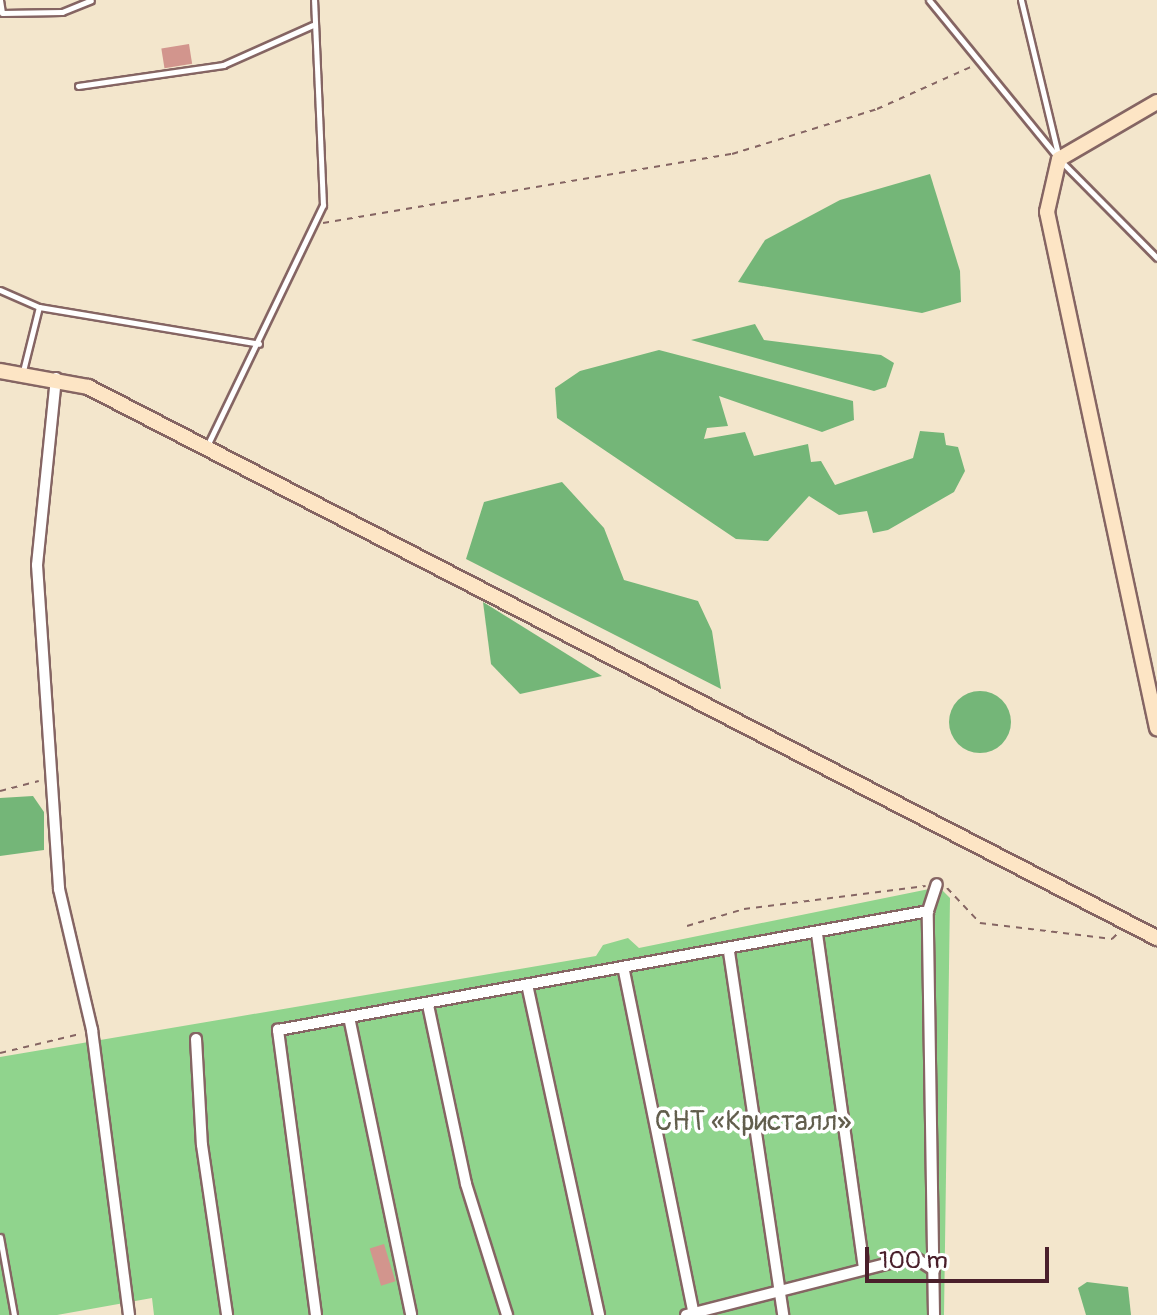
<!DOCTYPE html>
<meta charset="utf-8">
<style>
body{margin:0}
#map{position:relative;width:1157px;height:1315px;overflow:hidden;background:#f3e6cc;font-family:Pangolin,sans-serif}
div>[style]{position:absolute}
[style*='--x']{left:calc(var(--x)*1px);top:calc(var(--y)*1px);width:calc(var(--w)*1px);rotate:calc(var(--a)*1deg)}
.green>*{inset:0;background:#90d48d}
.forest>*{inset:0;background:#74b678}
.round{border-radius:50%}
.building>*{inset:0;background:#d2958d;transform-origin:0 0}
.path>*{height:2px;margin-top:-1px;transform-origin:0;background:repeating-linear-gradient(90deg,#856563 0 6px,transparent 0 12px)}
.roads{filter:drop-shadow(2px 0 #856563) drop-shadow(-2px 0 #856563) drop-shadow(0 2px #856563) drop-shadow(0 -2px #856563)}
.lane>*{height:5px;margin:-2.5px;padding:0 2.5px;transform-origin:2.5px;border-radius:2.5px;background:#fff}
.street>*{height:10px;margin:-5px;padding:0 5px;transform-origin:5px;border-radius:5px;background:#fff}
.secondary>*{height:14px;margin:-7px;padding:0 7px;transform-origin:7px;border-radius:7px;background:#fde5c5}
span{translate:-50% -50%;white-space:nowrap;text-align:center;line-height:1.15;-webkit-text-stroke:7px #fff;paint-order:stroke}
.park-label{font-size:28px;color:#625e4d}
.scale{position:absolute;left:865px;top:1247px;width:184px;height:36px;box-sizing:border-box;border:4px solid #4a1f2b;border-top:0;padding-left:10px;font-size:24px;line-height:28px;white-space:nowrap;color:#4a1f2b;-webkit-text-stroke:6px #fff;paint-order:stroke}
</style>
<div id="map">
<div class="green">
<i style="clip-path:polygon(939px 887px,950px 898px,944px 1315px,154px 1315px,152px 1298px,57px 1315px,0 1315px,0 1057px,596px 956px,603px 945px,628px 938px,639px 948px)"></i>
</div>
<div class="forest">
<i style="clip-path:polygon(930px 174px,960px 271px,961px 302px,922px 313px,738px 282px,765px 240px,840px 200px)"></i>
<i style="clip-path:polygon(755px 324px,764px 340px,881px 355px,894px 363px,886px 387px,874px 391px,691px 340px)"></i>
<i style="clip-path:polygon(659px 350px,853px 401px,854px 420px,822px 432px,719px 396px,728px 426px,707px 428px,704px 439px,745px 432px,754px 456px,808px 444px,811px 462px,821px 461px,835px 485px,913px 458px,920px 431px,944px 433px,946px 445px,958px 447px,965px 471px,954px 492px,888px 530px,873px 533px,867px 511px,839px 515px,809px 496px,768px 541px,736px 539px,557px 418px,555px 388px,580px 371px)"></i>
<i style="clip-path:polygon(562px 482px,604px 528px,624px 580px,698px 601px,712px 631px,721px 689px,466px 559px,484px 502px)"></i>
<i style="clip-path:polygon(483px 602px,602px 676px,520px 694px,491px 664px)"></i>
<i class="round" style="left:949px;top:691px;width:62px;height:62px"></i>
<i style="clip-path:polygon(33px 796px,44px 812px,44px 850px,0 856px,0 798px)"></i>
<i style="clip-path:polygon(1087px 1282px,1128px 1287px,1131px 1315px,1086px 1315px,1078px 1288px)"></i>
</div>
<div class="building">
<i style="left:189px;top:44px;width:20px;height:28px;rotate:81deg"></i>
<i style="left:384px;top:1244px;width:39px;height:15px;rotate:73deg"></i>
</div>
<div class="path">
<i style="--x:323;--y:223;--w:415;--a:-9.6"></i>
<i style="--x:732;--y:154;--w:152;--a:-17.2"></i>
<i style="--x:877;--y:109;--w:103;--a:-24.1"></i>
<i style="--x:0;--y:791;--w:40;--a:-14.4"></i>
<i style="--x:947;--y:888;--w:48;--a:46.7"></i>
<i style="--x:980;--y:923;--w:133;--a:6.9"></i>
<i style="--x:1112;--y:939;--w:10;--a:-45"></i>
<i style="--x:687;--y:926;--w:59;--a:-16.6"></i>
<i style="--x:744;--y:909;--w:183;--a:-7.2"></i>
<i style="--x:0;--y:1053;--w:82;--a:-13.4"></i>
</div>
<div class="roads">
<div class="lane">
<i style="--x:0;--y:0;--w:13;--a:81"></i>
<i style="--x:2;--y:13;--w:60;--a:-1"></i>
<i style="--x:62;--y:12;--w:31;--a:-22"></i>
<i style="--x:929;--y:0;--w:205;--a:50.7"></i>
<i style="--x:1059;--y:159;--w:139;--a:45.3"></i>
<i style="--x:1021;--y:0;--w:158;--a:76.5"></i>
<i style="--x:78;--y:86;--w:147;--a:-8.2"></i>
<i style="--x:223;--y:65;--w:98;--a:-24"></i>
<i style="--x:0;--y:290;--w:43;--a:23.6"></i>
<i style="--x:39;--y:307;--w:223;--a:9.5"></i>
<i style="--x:23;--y:371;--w:66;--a:-76"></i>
<i style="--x:207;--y:446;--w:267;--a:-64.3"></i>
<i style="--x:323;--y:205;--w:205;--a:-92.5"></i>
<i style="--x:0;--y:1237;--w:79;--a:79.8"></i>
</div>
<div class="street">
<i style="--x:56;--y:378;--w:188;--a:95.8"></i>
<i style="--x:37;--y:565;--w:325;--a:86.1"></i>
<i style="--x:59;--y:889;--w:145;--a:76.8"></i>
<i style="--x:92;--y:1030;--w:287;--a:82.6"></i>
<i style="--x:817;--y:934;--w:337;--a:82"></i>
<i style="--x:729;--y:952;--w:367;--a:81.5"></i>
<i style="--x:624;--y:971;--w:351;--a:78.5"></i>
<i style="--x:528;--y:989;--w:334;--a:77.7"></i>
<i style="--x:428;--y:1005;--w:183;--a:78"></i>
<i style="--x:466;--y:1184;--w:137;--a:72.6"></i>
<i style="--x:349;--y:1017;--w:304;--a:78.2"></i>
<i style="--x:196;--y:1039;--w:106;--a:86.8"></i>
<i style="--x:202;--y:1145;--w:172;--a:81.6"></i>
<i style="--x:316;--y:1315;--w:288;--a:-97.6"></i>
<i style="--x:278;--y:1030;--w:661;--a:-10.37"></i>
<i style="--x:686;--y:1315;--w:235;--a:-14.3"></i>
<i style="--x:914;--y:1257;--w:24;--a:33"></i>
<i style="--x:934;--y:1315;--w:404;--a:-90.9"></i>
<i style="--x:928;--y:911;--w:28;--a:-72"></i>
</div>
<div class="secondary">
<i style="--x:1157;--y:102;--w:113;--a:149.8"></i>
<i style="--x:1059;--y:159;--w:54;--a:102.8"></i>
<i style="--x:1047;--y:212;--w:528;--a:77.97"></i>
<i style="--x:0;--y:371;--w:89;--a:10.3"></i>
<i style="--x:88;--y:387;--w:1203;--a:27.27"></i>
</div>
</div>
<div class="park-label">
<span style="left:753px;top:1122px">СНТ «Кристалл»</span>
</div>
<div class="scale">100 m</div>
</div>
